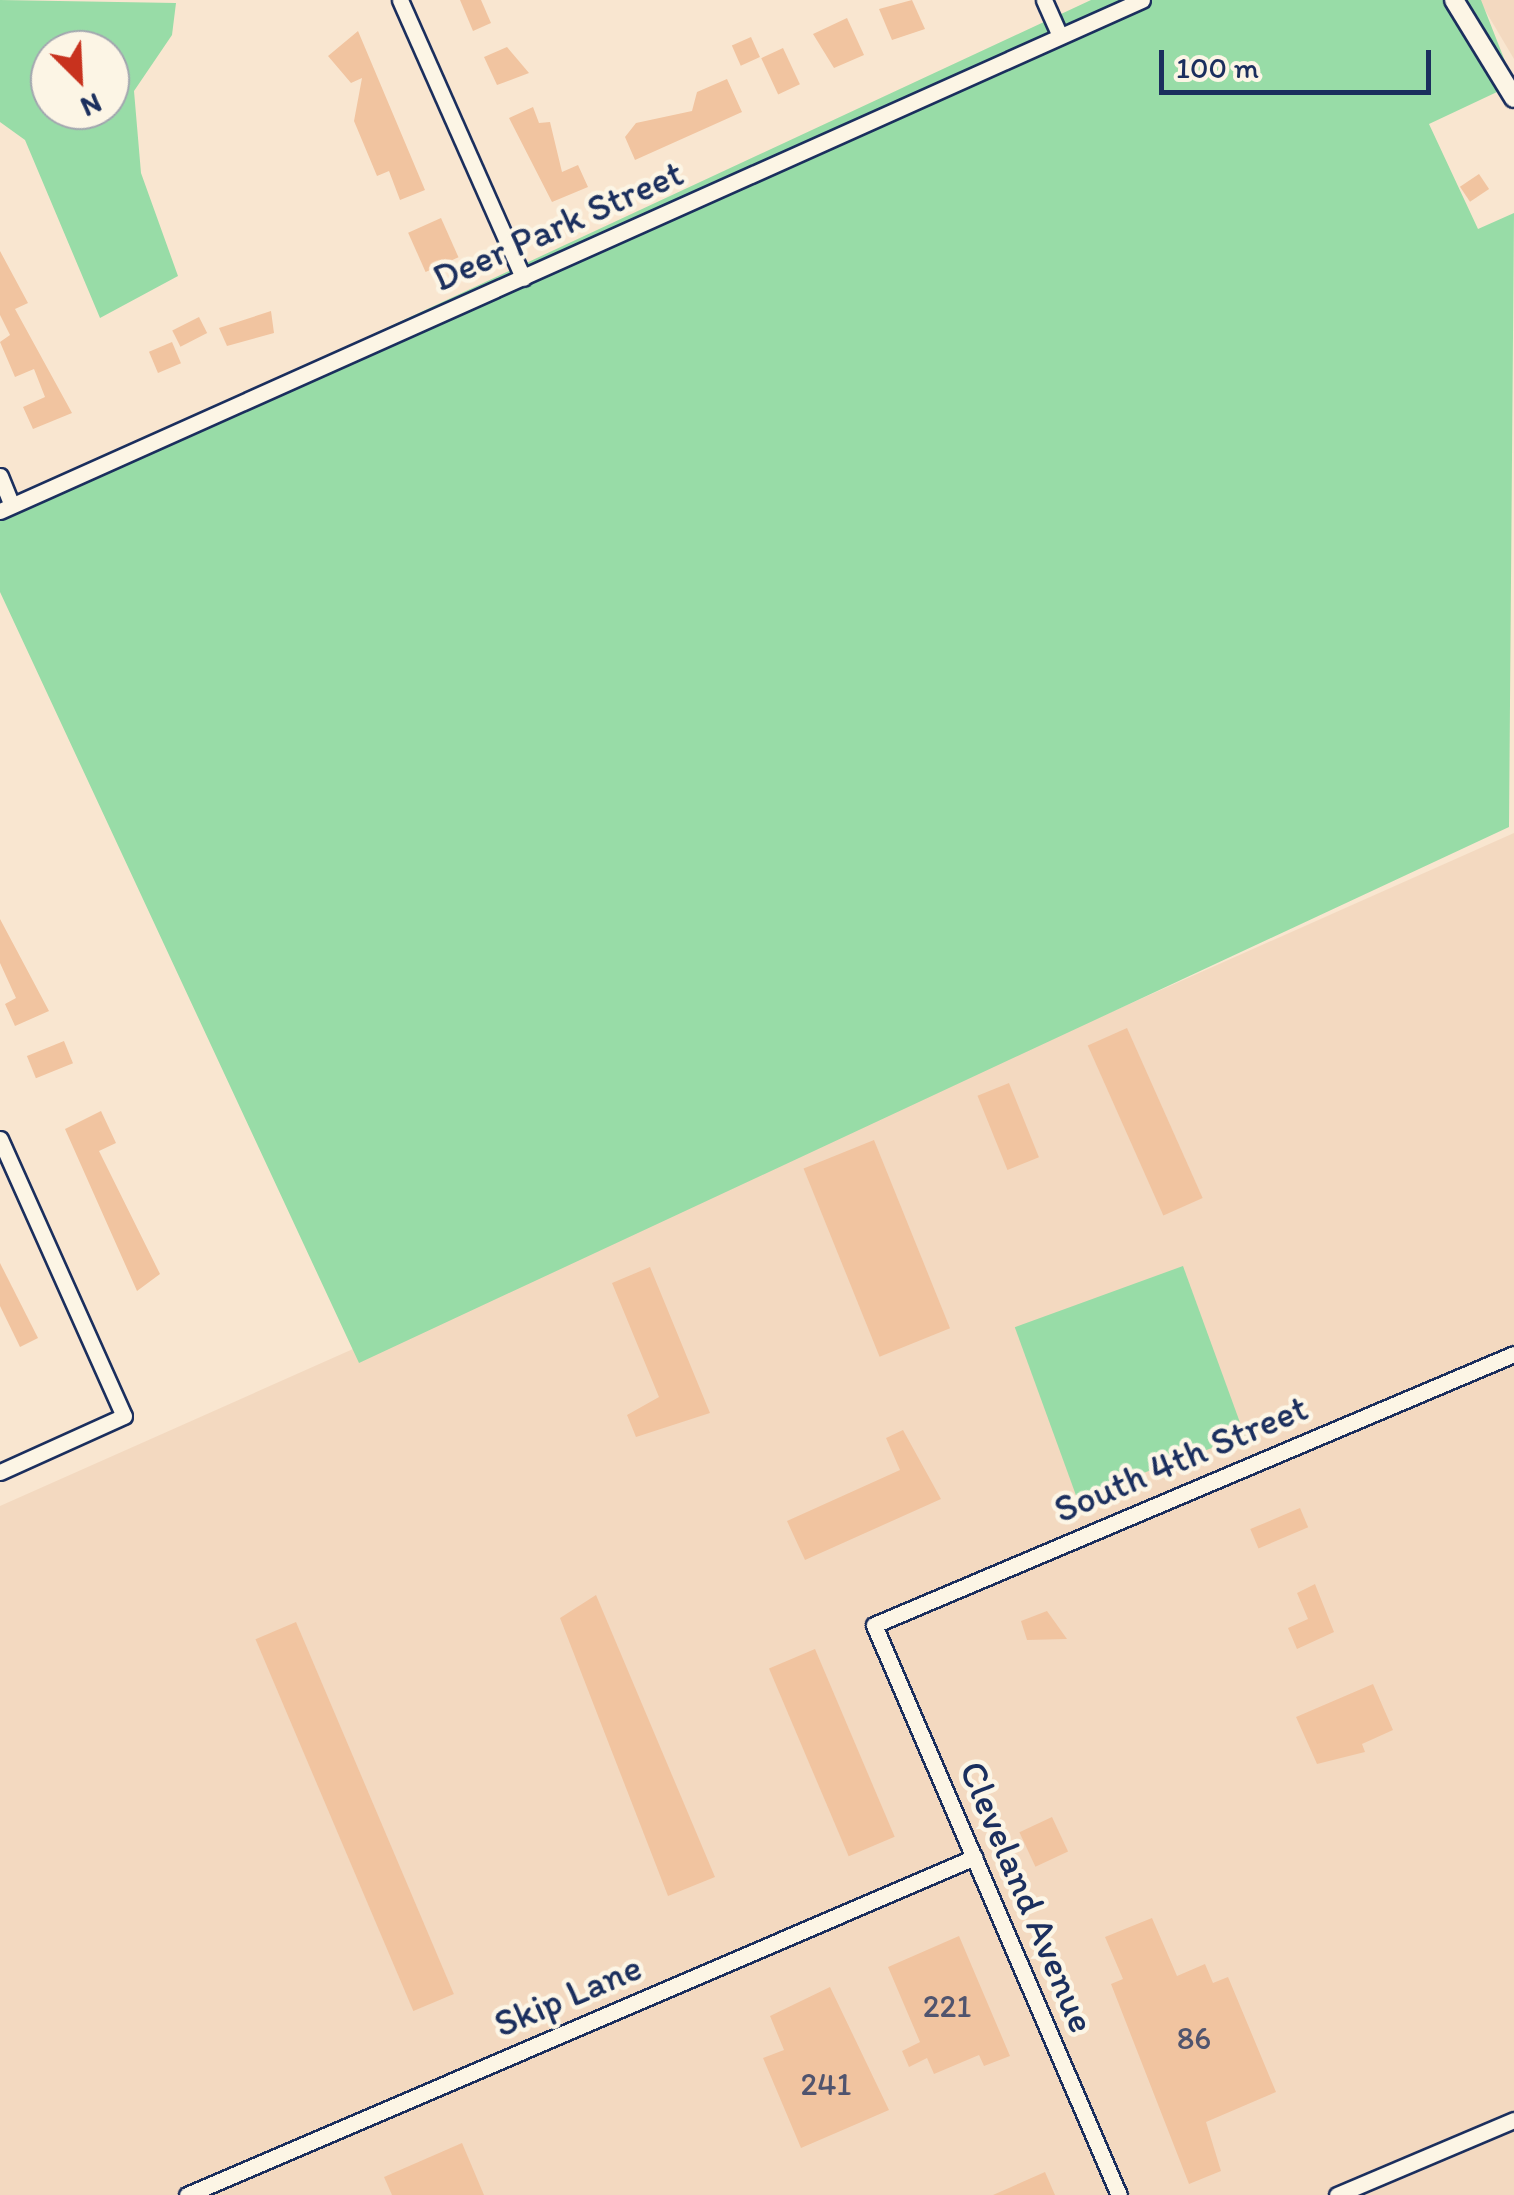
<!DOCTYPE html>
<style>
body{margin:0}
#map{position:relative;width:1514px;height:2195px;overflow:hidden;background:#f9e6d0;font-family:Itim,sans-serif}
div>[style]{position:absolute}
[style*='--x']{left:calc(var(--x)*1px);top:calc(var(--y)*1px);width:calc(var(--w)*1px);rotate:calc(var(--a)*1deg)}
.built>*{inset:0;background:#f3d9c0}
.green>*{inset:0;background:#98dca7;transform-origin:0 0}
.building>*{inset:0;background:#f1c4a0;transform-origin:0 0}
.roads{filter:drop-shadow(2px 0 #1b2f5e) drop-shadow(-2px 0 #1b2f5e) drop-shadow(0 2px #1b2f5e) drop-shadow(0 -2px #1b2f5e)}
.minor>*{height:15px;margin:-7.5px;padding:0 7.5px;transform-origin:7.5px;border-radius:7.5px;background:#fcf5e5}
.tertiary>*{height:18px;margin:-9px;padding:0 9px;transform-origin:9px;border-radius:9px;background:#fcf5e5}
span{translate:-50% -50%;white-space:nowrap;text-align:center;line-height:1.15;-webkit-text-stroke:9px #fcf5e5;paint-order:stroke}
.number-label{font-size:32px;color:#50546e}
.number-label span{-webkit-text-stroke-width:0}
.street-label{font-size:38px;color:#1b2f5e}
.north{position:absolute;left:30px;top:30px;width:100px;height:100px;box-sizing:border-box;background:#fcf5e5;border:2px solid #a2a6af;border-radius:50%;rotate:156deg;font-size:28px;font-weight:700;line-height:40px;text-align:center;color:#1b2f5e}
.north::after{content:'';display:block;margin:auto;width:35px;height:45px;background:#c8321e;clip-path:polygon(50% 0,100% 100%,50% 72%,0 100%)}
.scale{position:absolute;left:1159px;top:50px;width:272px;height:45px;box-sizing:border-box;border:5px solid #1b2f5e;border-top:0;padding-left:12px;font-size:30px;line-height:35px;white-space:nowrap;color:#1b2f5e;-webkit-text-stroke:8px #fcf5e5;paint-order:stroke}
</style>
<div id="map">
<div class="built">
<i style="clip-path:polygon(1479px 0,1514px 0,1514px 59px)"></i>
<i style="clip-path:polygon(1514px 833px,1514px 2195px,0 2195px,0 1506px)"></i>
</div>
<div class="green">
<i style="clip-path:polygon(evenodd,0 0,176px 3px,172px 35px,134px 91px,141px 173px,178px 276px,100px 318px,25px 140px,0 122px,0 0,110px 50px,110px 110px,50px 110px,50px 50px,110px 50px)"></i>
<i style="clip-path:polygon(1091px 0,1481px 0,1514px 84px,1429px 124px,1478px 229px,1514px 213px,1509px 827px,359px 1363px,0 592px,0 508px)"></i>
<i style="left:1183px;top:1266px;width:181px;height:179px;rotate:70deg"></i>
</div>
<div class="building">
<i style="clip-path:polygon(460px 0,481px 0,491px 23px,473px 31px)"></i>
<i style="clip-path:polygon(912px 0,925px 29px,892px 40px,879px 9px)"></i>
<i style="clip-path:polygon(847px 18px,864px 55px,834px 68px,813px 34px)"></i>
<i style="clip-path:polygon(358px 31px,425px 190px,400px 200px,389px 171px,377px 176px,354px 121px,362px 78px,351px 83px,328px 56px)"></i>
<i style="left:751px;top:37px;width:22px;height:21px;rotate:66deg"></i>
<i style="clip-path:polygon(507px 47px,529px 73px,497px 85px,484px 57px)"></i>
<i style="left:783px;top:48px;width:40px;height:24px;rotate:65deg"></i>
<i style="clip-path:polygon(727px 79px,742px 112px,635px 160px,625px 137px,636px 123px,692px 111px,697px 92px)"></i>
<i style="clip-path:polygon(533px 107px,539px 123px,550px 122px,562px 172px,578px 165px,588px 187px,552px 202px,509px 118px)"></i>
<i style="left:1479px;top:174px;width:18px;height:23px;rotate:56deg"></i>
<i style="left:441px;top:218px;width:43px;height:36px;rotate:66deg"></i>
<i style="clip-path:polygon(0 251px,28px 303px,15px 309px,72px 413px,33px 429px,23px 407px,45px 397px,34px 369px,15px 377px,0 342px,10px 335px,0 315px)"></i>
<i style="clip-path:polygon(271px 311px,274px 333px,227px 346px,219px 328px)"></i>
<i style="left:199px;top:317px;width:18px;height:30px;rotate:63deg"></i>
<i style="left:172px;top:342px;width:23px;height:25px;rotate:67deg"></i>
<i style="clip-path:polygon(0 919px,49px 1011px,15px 1026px,5px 1004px,16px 998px,0 963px)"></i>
<i style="left:1127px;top:1028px;width:186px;height:43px;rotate:66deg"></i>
<i style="left:64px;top:1041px;width:24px;height:40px;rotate:68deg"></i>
<i style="left:1009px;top:1083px;width:80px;height:34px;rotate:68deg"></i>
<i style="clip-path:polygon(101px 1111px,116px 1143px,99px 1151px,160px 1274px,137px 1291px,65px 1129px)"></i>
<i style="left:874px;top:1140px;width:203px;height:76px;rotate:68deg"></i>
<i style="clip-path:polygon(0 1263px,38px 1338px,20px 1347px,0 1306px)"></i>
<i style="clip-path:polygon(650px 1267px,710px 1413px,636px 1437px,627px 1415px,659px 1397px,612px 1283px)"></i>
<i style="clip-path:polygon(903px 1430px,941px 1499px,805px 1560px,787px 1521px,900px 1470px,886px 1438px)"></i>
<i style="left:1300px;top:1508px;width:21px;height:54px;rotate:67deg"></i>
<i style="clip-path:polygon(1315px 1584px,1334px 1632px,1297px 1649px,1288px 1628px,1308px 1619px,1297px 1593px)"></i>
<i style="clip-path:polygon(596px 1595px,715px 1877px,668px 1896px,560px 1618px)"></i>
<i style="clip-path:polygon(1047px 1611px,1067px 1639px,1027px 1640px,1021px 1621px)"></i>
<i style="left:296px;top:1622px;width:404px;height:44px;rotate:67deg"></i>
<i style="left:815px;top:1649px;width:204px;height:50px;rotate:67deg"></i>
<i style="clip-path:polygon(1373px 1684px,1393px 1730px,1362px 1744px,1365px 1752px,1317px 1764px,1296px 1717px)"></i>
<i style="left:1052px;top:1817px;width:38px;height:36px;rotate:65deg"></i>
<i style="clip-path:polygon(1152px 1918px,1177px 1976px,1205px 1964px,1213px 1983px,1228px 1977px,1276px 2092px,1206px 2122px,1221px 2171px,1189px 2184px,1111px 1984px,1123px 1979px,1105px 1937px)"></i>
<i style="clip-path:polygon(959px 1936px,1010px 2056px,984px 2066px,979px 2055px,934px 2074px,927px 2058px,909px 2067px,902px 2051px,920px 2042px,888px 1967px)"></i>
<i style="clip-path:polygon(830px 1987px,889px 2110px,801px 2148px,763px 2058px,784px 2050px,770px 2016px)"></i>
<i style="clip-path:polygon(462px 2143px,484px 2195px,392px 2195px,384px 2177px)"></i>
<i style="clip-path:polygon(1045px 2172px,1055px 2195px,993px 2195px)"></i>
</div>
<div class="roads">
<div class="minor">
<i style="--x:400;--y:0;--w:304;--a:66.1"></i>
<i style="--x:1044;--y:0;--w:39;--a:66"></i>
<i style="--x:0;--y:476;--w:31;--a:68"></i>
<i style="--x:0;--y:511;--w:1251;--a:-24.11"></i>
<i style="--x:0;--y:1139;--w:303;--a:65.9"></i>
<i style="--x:124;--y:1416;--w:136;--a:155.7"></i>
<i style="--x:187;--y:2195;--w:857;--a:-23.22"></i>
<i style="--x:1119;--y:2195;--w:620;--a:-113.26"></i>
<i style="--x:874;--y:1625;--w:695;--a:-22.95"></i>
<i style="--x:1337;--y:2195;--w:192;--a:-23"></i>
</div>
<div class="tertiary">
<i style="--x:1454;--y:0;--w:115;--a:58.5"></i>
</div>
</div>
<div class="number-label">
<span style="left:947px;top:2006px">221</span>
<span style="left:1194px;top:2038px">86</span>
<span style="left:826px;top:2084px">241</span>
</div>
<div class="street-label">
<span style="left:558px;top:226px;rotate:-24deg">Deer Park Street</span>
<span style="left:1181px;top:1459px;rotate:-23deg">South 4th Street</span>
<span style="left:1027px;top:1897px;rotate:67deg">Cleveland Avenue</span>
<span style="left:568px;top:1996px;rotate:-23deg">Skip Lane</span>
</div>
<div class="north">N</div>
<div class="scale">100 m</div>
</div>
